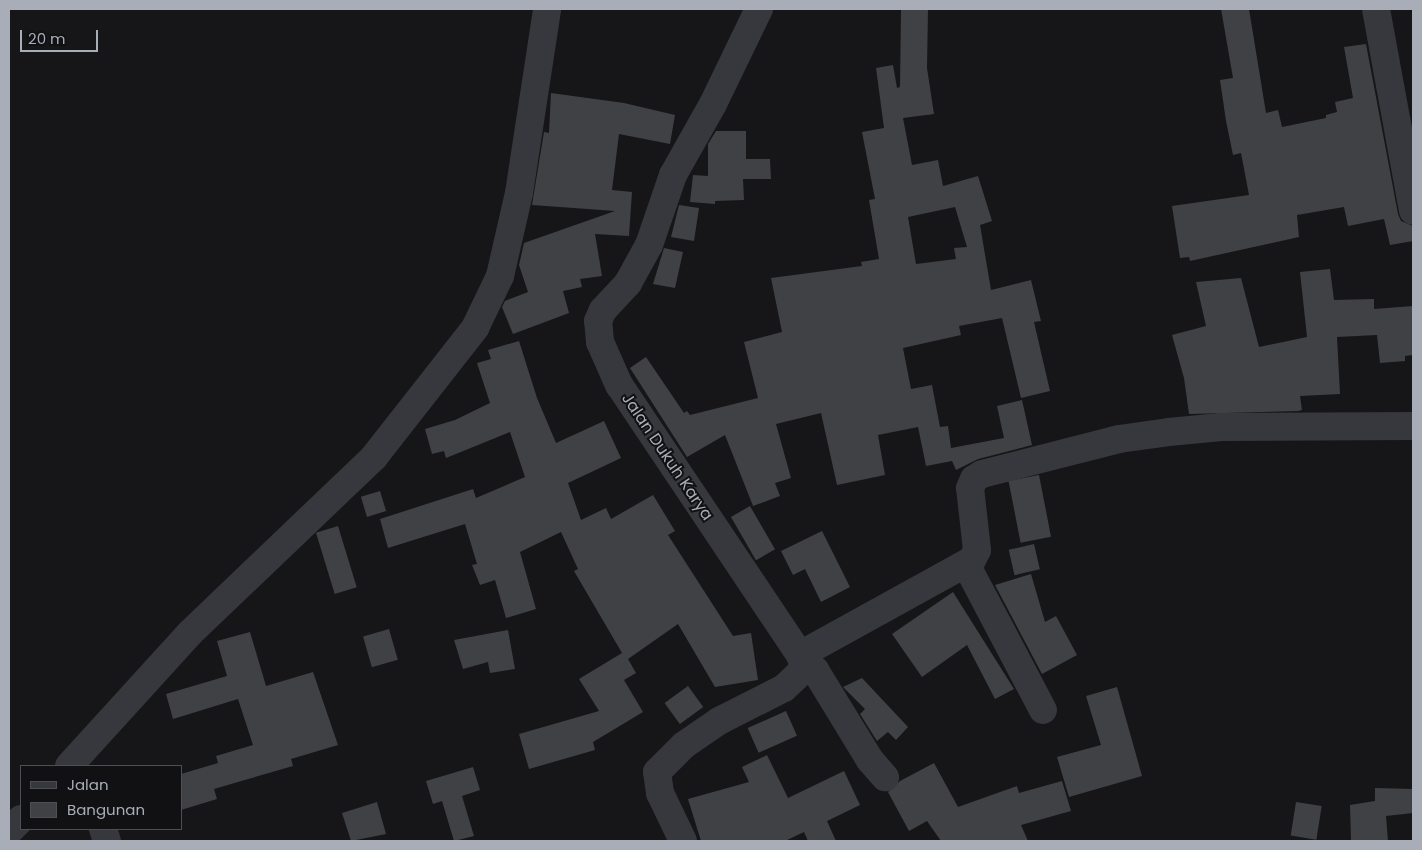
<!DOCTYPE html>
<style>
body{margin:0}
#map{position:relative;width:1422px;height:850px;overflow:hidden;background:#161618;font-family:Poppins,sans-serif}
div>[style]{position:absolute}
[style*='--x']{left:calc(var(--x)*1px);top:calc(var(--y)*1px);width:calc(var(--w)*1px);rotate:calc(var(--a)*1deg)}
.building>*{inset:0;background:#404145;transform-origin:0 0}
.minor>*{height:28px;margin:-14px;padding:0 14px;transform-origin:14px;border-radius:14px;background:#37383d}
span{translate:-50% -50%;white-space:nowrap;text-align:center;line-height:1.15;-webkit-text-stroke:4px #111113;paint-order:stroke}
.street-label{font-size:16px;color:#a8adb8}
.frame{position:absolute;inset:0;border:10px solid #a8adb8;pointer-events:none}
.legend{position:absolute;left:20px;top:765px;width:162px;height:65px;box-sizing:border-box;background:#111113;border:1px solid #4d4f55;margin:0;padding:6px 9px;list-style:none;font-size:15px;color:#a8adb8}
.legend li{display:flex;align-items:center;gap:10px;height:25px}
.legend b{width:25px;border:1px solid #4d4f55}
.scale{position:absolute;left:20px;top:30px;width:78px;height:22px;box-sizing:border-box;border:2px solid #a8adb8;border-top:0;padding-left:6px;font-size:15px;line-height:18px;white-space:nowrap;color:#a8adb8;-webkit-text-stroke:4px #111113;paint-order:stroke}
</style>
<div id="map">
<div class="building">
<i style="clip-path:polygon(evenodd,901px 9px,928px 9px,927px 68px,934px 114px,903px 118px,912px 165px,938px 160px,943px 186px,978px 176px,992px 221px,980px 225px,991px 290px,1031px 280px,1041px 321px,1034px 322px,1050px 391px,1021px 398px,1002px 318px,959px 326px,961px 335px,903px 348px,911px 389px,932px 385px,940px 427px,948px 426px,951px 448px,1004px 438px,997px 406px,1022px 400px,1032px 445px,978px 459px,956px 470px,952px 461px,926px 466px,918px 427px,878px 435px,885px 475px,837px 485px,821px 413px,776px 424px,791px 478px,775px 483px,780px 496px,753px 506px,725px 435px,687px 457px,630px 368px,646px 357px,684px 413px,687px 411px,690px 415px,758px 398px,744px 342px,782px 332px,771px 278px,862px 266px,861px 262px,879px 259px,869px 200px,875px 199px,862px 132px,884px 128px,876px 68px,893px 65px,897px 88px,900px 87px,901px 9px,955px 207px,967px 247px,954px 248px,956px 259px,916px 264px,908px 217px,955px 207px)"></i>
<i style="clip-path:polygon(1221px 9px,1249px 9px,1266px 113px,1278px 110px,1282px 127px,1326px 118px,1326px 115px,1337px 112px,1335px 102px,1353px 98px,1344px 47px,1366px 44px,1398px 214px,1401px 221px,1413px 226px,1413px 241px,1390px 245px,1384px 219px,1348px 226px,1344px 207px,1297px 215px,1299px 237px,1190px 261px,1189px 257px,1180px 258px,1172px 206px,1249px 195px,1241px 153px,1233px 155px,1226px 121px,1220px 80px,1233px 78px)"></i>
<i style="clip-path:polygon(551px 93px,624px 103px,675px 115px,670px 144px,619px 134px,612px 190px,632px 192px,629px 236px,595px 234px,602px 276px,580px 279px,582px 287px,563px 291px,569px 313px,513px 334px,502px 307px,505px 301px,528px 292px,519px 265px,524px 243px,615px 211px,532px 205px,544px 132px,549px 133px)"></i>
<i style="clip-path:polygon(716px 131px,746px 131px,746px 159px,770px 159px,771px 179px,743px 179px,744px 200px,715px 201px,715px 204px,690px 202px,693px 175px,708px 176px,708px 144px)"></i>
<i style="clip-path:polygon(679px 205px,699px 208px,694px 241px,671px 237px)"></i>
<i style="clip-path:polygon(664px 248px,683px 252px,675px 288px,653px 284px)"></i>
<i style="clip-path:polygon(1330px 269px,1334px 300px,1374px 299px,1374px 309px,1413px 306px,1413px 355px,1405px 356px,1405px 361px,1380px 363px,1377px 335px,1337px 337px,1340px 394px,1300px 396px,1302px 410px,1298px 411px,1189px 414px,1184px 378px,1172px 335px,1206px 326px,1196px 282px,1241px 278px,1259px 347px,1307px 337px,1300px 272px)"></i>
<i style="clip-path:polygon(519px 341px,537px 398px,556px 443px,604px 421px,621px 458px,568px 483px,581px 520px,606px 508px,611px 519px,653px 495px,675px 531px,668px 535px,733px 636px,751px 633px,758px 680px,715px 687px,678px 624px,628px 659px,636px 673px,624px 680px,643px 712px,593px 742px,595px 750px,529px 769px,519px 734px,599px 711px,579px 679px,622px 653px,574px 571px,578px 569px,561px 532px,520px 552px,536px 609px,506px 618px,495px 580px,480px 585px,472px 565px,477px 564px,465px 524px,388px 548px,380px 519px,473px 489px,476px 498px,525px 477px,510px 432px,446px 458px,444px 451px,432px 454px,425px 429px,455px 420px,490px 403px,477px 363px,491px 359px,488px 350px)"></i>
<i style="left:1039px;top:475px;width:63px;height:31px;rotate:79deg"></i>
<i style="left:380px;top:491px;width:21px;height:20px;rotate:73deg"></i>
<i style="left:750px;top:506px;width:50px;height:22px;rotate:60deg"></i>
<i style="left:338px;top:526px;width:64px;height:23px;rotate:73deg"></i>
<i style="clip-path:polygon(822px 531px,850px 587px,821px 602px,805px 569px,793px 575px,781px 551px)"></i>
<i style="left:1034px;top:544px;width:26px;height:26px;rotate:77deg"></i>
<i style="clip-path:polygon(1031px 574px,1045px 622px,1056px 616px,1077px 655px,1042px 674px,995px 585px)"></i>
<i style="clip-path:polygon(953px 592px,1014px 689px,995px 699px,967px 645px,922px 677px,892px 634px)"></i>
<i style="left:389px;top:629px;width:32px;height:27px;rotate:74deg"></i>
<i style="clip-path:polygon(508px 630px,515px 669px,490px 673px,488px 662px,463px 669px,454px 640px)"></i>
<i style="clip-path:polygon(250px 632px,266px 686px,313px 672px,338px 745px,291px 759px,293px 766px,214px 789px,217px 799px,181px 810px,181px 774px,218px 763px,216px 756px,253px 745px,238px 699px,173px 719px,166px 694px,227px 676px,217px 641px)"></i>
<i style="clip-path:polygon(862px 678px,908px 727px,896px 740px,888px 732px,877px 741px,860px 714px,865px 709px,843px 687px)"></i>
<i style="left:688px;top:686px;width:26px;height:29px;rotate:54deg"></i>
<i style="clip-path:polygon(1117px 687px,1142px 776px,1069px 797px,1057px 757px,1101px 745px,1086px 696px)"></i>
<i style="left:786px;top:711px;width:27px;height:42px;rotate:66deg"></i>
<i style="clip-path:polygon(767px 755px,788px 798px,844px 771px,860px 805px,827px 821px,836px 841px,808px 841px,804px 832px,785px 841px,701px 841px,688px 799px,749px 782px,742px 767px)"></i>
<i style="clip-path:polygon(934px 763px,958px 807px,1017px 786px,1019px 793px,1062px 781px,1071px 811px,1021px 825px,1028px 841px,941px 841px,927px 821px,909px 831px,888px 792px,900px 781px)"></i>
<i style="clip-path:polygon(473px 767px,480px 790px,462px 796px,474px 836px,454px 841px,442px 801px,433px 804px,426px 781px)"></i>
<i style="clip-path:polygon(1375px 788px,1413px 789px,1413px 813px,1386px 816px,1388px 841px,1351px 841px,1350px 805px,1375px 801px)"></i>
<i style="clip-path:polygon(377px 802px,386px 834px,351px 841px,342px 813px)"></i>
<i style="left:1296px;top:802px;width:26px;height:34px;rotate:9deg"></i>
</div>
<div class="minor">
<i style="--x:1376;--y:9;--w:205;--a:79.6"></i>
<i style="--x:966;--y:564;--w:165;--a:62.2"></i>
<i style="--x:800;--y:655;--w:196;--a:-28.9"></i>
<i style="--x:972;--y:560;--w:11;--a:-63"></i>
<i style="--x:977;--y:550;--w:62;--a:-96.4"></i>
<i style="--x:970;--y:488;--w:10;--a:-66"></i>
<i style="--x:974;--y:479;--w:9;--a:-32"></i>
<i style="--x:982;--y:474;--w:141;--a:-14.3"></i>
<i style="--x:1119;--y:439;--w:50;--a:-8"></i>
<i style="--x:1169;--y:432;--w:52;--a:-5.5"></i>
<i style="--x:1221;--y:427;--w:192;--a:-0.3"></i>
<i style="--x:803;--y:663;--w:14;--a:30"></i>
<i style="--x:815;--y:670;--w:105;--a:58.6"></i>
<i style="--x:870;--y:760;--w:23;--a:49"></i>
<i style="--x:69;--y:766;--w:180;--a:-47.7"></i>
<i style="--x:190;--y:633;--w:255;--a:-43.7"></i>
<i style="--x:374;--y:457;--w:164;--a:-51.9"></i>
<i style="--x:475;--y:328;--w:58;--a:-64.3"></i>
<i style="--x:500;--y:276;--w:85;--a:-77.1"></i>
<i style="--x:519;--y:193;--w:186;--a:-81.3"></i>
<i style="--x:103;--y:829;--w:13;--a:72"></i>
<i style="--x:9;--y:831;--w:17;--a:-45"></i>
<i style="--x:683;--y:841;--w:53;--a:-115.6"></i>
<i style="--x:660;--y:793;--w:21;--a:-98"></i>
<i style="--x:657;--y:772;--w:38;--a:-45"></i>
<i style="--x:684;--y:745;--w:42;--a:-34.4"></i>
<i style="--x:719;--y:721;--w:73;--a:-26.9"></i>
<i style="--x:784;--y:688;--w:23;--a:-43"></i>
<i style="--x:801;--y:672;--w:9;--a:-77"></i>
<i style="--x:803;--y:663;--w:9;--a:-111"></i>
<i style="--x:800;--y:655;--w:325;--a:-123.8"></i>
<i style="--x:619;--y:385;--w:47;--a:-113.8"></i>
<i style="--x:600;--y:342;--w:21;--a:-95"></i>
<i style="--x:598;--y:321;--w:12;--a:-66"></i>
<i style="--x:603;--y:310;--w:37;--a:-47"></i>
<i style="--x:628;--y:283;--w:43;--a:-61.1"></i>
<i style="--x:649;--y:245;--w:74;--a:-71.1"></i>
<i style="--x:673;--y:175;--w:81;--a:-60.6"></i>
<i style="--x:713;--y:104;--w:106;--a:-64.2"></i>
</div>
<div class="street-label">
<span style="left:667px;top:457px;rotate:56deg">Jalan Dukuh Karya</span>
</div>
<div class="frame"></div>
<ul class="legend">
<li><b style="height:6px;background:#37383d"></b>Jalan</li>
<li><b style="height:14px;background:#404145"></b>Bangunan</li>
</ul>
<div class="scale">20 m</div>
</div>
